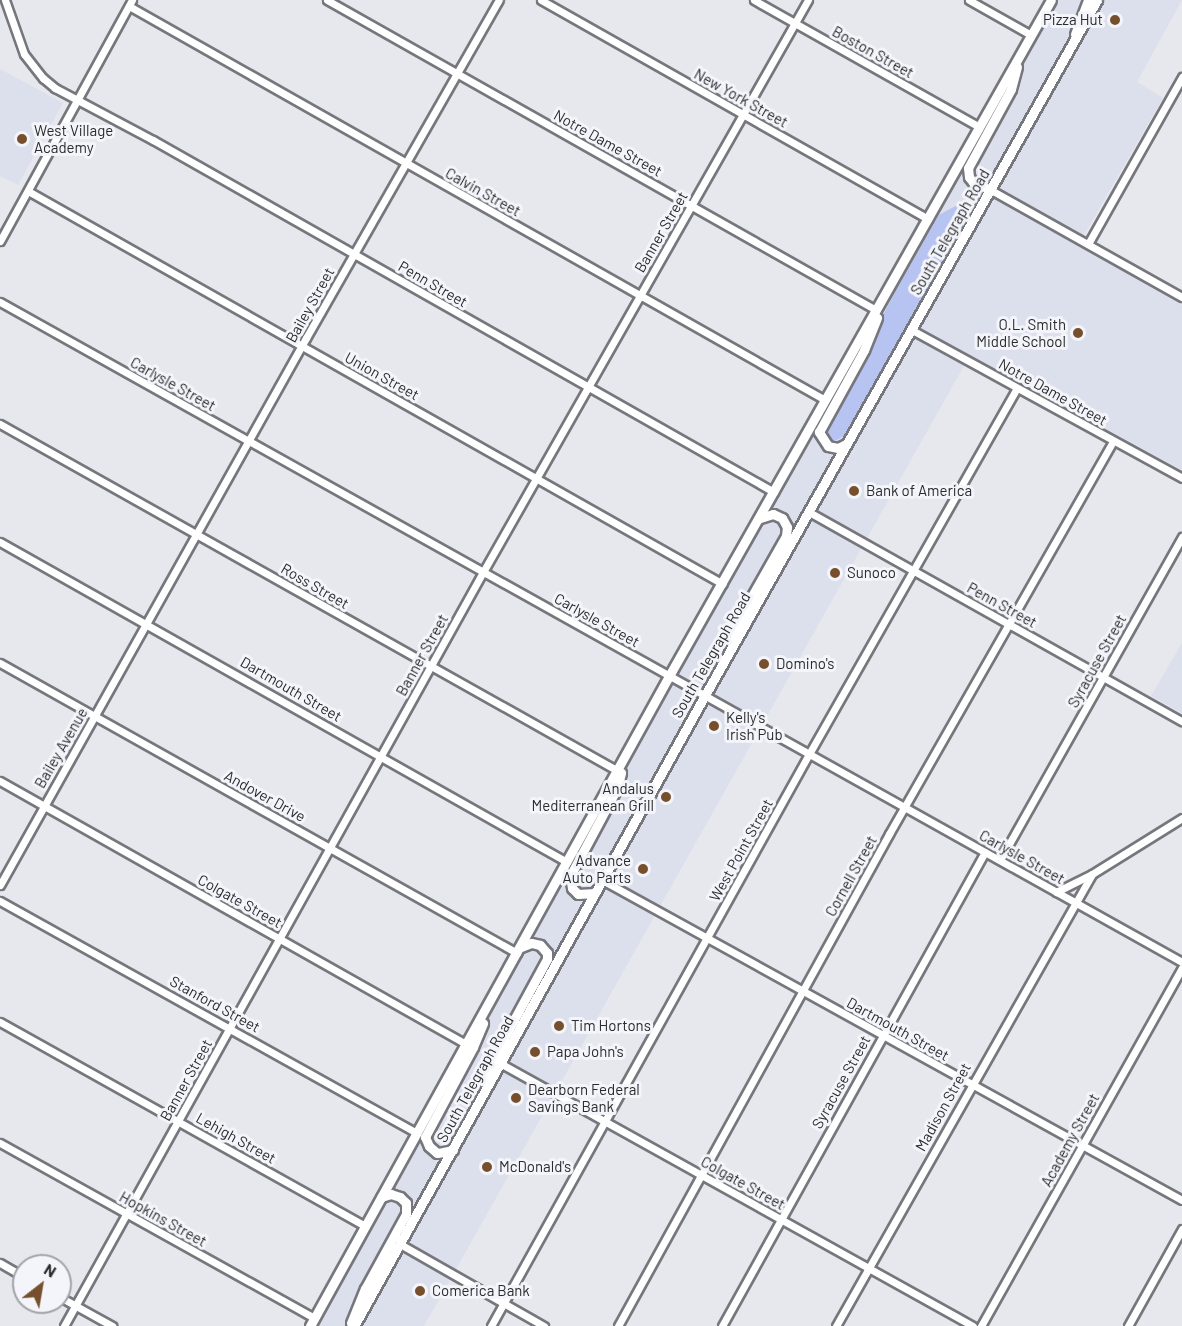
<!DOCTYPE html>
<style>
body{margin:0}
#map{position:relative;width:1182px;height:1326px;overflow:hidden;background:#e6e8ed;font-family:Barlow,sans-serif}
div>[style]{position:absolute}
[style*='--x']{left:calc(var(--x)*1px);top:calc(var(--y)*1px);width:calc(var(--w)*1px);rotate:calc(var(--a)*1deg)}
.built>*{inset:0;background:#dcdfec}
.green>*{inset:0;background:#b7c3f1}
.roads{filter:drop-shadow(2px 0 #76777c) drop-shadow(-2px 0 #76777c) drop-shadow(0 2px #76777c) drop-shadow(0 -2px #76777c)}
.minor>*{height:7px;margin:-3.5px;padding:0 3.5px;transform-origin:3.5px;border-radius:3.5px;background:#fff}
.major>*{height:9px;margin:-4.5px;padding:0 4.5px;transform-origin:4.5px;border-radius:4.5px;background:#fff}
.dots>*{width:16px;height:16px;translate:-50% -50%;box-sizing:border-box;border:3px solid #f4f5fa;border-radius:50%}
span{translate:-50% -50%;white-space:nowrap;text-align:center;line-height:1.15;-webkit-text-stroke:6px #f4f5fa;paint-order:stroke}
.poi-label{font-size:15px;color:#2a2b2d}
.right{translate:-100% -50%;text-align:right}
.left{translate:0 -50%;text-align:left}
.street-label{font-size:15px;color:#2a2b2d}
.north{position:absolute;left:12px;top:1254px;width:60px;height:60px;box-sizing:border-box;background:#f4f5fa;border:2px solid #a3a4a8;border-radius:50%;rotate:31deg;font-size:16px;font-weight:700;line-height:24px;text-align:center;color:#2a2b2d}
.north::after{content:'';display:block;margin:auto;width:21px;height:27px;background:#76502c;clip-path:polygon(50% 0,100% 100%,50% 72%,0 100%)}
</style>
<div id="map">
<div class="built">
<i style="clip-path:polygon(1051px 0,1182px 0,1137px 82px,1163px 98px,1081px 240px,1046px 221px,1043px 226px,1182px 305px,1182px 470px,970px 355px,424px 1326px,309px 1326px)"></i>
<i style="clip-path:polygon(0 69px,63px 103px,18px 185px,0 176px)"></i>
<i style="clip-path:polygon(1182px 643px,1182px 713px,1151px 696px)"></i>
</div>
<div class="green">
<i style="clip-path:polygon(972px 197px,978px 198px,844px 436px,833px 442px,827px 437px,826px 426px,895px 292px,939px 215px)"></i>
</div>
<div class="roads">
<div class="minor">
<i style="--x:5;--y:0;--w:57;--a:70.6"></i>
<i style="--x:24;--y:54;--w:31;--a:52"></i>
<i style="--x:43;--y:78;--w:16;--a:40"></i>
<i style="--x:55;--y:88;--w:111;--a:28"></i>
<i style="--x:153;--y:140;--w:714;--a:29.55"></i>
<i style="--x:327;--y:0;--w:630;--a:29.45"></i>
<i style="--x:541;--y:0;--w:445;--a:29.5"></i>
<i style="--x:754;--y:0;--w:258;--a:29.4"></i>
<i style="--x:969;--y:0;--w:71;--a:29.4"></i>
<i style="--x:129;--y:6;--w:800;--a:29.51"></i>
<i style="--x:991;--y:190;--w:219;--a:29.3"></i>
<i style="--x:28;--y:191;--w:798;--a:29.49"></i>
<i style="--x:0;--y:241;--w:275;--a:-61.3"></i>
<i style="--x:1088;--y:244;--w:192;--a:-60.6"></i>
<i style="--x:0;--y:302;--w:1354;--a:29.18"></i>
<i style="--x:912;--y:330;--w:308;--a:28.7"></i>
<i style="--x:0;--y:424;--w:709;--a:29.31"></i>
<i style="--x:809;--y:512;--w:428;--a:29.3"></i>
<i style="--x:0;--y:542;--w:651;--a:29.44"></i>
<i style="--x:0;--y:663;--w:593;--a:29.29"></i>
<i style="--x:0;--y:781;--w:535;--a:29.44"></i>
<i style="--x:1000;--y:860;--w:371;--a:-60.6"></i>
<i style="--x:602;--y:880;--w:662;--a:28.89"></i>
<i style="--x:0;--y:885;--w:627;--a:-60.78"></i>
<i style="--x:306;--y:338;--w:389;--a:-60.3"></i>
<i style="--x:1056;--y:892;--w:40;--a:-26.6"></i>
<i style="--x:1092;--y:874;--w:106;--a:-31.9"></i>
<i style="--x:0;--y:901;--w:476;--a:29.1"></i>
<i style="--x:0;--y:1022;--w:418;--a:29.2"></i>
<i style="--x:500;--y:1063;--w:541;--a:29.08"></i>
<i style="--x:0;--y:1143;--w:359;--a:29.1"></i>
<i style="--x:400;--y:1244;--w:166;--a:29.7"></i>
<i style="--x:0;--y:1263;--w:28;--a:30"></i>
<i style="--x:60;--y:1297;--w:60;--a:29.1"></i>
<i style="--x:64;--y:1326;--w:863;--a:-60.94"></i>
<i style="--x:483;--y:572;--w:658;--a:-60.4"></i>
<i style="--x:491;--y:1326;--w:654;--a:-60.93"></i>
<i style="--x:809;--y:754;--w:421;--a:-60.4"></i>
<i style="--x:618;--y:1326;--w:562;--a:-61.15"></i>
<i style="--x:889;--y:834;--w:452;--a:-60.3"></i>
<i style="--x:722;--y:1326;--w:542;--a:-60.98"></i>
<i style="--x:836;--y:1326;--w:519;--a:-60.47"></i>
<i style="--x:981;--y:1326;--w:411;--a:-60.7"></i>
<i style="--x:1128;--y:1326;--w:111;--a:-60.9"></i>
</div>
<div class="major">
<i style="--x:1075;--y:34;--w:36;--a:-69"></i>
<i style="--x:991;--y:190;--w:20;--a:-156"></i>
<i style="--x:973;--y:182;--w:6;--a:-129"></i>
<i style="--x:969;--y:177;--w:9;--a:-96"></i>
<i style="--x:968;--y:168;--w:90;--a:-61.4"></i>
<i style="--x:1011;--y:89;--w:23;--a:-75"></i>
<i style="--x:846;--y:444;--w:9;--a:153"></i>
<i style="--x:838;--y:448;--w:10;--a:-169"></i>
<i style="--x:828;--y:446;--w:17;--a:-123"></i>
<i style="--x:819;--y:432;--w:94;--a:-61.2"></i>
<i style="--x:864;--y:350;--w:35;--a:-68"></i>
<i style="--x:732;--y:644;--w:36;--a:-71"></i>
<i style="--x:744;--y:610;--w:85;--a:-60.4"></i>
<i style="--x:786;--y:536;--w:9;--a:-84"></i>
<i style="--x:787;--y:527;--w:10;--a:-119"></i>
<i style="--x:782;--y:518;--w:10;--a:-156"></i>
<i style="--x:773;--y:514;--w:14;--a:163"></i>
<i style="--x:595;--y:893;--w:17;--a:177"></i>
<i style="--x:578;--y:894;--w:8;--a:-135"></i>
<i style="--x:572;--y:888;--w:12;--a:-99"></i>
<i style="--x:570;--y:876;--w:100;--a:-61.9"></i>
<i style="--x:617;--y:788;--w:16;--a:-75"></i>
<i style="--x:488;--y:1077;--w:40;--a:-68"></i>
<i style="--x:503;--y:1040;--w:92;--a:-61.5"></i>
<i style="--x:547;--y:959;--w:6;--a:-90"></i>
<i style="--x:547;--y:953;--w:11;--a:-131"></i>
<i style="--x:540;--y:945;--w:9;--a:-167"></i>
<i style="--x:531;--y:943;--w:11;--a:158"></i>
<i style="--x:453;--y:1150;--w:16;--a:169"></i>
<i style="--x:437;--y:1153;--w:11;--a:-139"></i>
<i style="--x:429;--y:1146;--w:10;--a:-114"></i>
<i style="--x:425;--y:1137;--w:102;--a:-61.9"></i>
<i style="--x:473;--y:1047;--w:26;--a:-67"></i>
<i style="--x:351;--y:1323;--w:37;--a:-68"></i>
<i style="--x:365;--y:1289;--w:85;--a:-61.3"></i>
<i style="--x:406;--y:1214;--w:11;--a:-90"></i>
<i style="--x:406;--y:1203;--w:8;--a:-135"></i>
<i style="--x:400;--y:1197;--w:9;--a:-162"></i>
<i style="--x:391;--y:1194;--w:10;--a:163"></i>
<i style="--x:310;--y:1326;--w:743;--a:-61.09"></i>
<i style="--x:669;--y:676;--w:776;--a:-60.53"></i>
<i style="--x:354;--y:1326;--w:712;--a:-60.91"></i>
<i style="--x:700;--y:704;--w:808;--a:-60.58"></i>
</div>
</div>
<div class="dots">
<i style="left:1115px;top:20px;background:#76502c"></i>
<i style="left:22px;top:139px;background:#76502c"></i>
<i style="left:1078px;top:333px;background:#76502c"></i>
<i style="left:854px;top:491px;background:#76502c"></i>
<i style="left:835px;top:573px;background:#76502c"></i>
<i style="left:764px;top:664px;background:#76502c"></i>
<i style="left:714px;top:726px;background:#76502c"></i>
<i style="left:666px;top:797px;background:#76502c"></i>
<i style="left:643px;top:869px;background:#76502c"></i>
<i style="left:559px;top:1026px;background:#76502c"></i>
<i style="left:535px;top:1052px;background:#76502c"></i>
<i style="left:516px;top:1098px;background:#76502c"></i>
<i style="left:487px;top:1167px;background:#76502c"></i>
<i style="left:420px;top:1291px;background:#76502c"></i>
</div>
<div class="poi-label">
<span class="right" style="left:1103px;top:20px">Pizza Hut</span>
<span class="left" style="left:34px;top:139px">West Village<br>Academy</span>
<span class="right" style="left:1066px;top:333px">O.L. Smith<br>Middle School</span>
<span class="left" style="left:866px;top:491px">Bank of America</span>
<span class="left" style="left:847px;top:573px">Sunoco</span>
<span class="left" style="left:776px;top:664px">Domino's</span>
<span class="left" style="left:726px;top:726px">Kelly's<br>Irish Pub</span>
<span class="right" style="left:654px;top:797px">Andalus<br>Mediterranean Grill</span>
<span class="right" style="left:631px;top:869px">Advance<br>Auto Parts</span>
<span class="left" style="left:571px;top:1026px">Tim Hortons</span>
<span class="left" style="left:547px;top:1052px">Papa John's</span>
<span class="left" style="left:528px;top:1098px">Dearborn Federal<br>Savings Bank</span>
<span class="left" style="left:499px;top:1167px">McDonald's</span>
<span class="left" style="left:432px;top:1291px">Comerica Bank</span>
</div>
<div class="street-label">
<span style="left:873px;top:52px;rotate:29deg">Boston Street</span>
<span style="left:741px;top:98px;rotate:29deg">New York Street</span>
<span style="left:608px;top:143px;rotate:29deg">Notre Dame Street</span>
<span style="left:483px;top:192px;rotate:29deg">Calvin Street</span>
<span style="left:661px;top:232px;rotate:-60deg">Banner Street</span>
<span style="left:950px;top:232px;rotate:-60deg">South Telegraph Road</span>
<span style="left:433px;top:284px;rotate:30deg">Penn Street</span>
<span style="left:310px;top:305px;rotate:-61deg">Bailey Street</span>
<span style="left:382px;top:376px;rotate:29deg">Union Street</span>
<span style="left:173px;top:384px;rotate:29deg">Carlysle Street</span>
<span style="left:1053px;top:392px;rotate:29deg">Notre Dame Street</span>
<span style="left:315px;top:586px;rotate:30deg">Ross Street</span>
<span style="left:1002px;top:605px;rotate:29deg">Penn Street</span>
<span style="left:597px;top:620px;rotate:29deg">Carlysle Street</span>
<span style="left:422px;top:655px;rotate:-61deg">Banner Street</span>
<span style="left:711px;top:655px;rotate:-60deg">South Telegraph Road</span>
<span style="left:1097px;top:661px;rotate:-61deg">Syracuse Street</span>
<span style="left:291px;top:689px;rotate:30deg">Dartmouth Street</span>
<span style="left:61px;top:748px;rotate:-60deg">Bailey Avenue</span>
<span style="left:265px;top:796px;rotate:29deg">Andover Drive</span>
<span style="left:741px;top:850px;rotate:-61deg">West Point Street</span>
<span style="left:1022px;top:857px;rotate:29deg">Carlysle Street</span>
<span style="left:851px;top:876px;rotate:-61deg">Cornell Street</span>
<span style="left:240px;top:901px;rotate:29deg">Colgate Street</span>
<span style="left:215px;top:1004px;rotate:29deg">Stanford Street</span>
<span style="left:898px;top:1029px;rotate:29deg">Dartmouth Street</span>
<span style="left:475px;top:1079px;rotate:-61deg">South Telegraph Road</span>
<span style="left:186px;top:1080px;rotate:-61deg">Banner Street</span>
<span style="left:841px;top:1082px;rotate:-61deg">Syracuse Street</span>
<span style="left:943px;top:1107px;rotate:-61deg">Madison Street</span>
<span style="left:236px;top:1138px;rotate:29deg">Lehigh Street</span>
<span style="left:1070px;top:1140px;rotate:-61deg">Academy Street</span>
<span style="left:743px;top:1183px;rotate:29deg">Colgate Street</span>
<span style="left:163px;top:1219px;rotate:29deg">Hopkins Street</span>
</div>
<div class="north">N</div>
</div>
